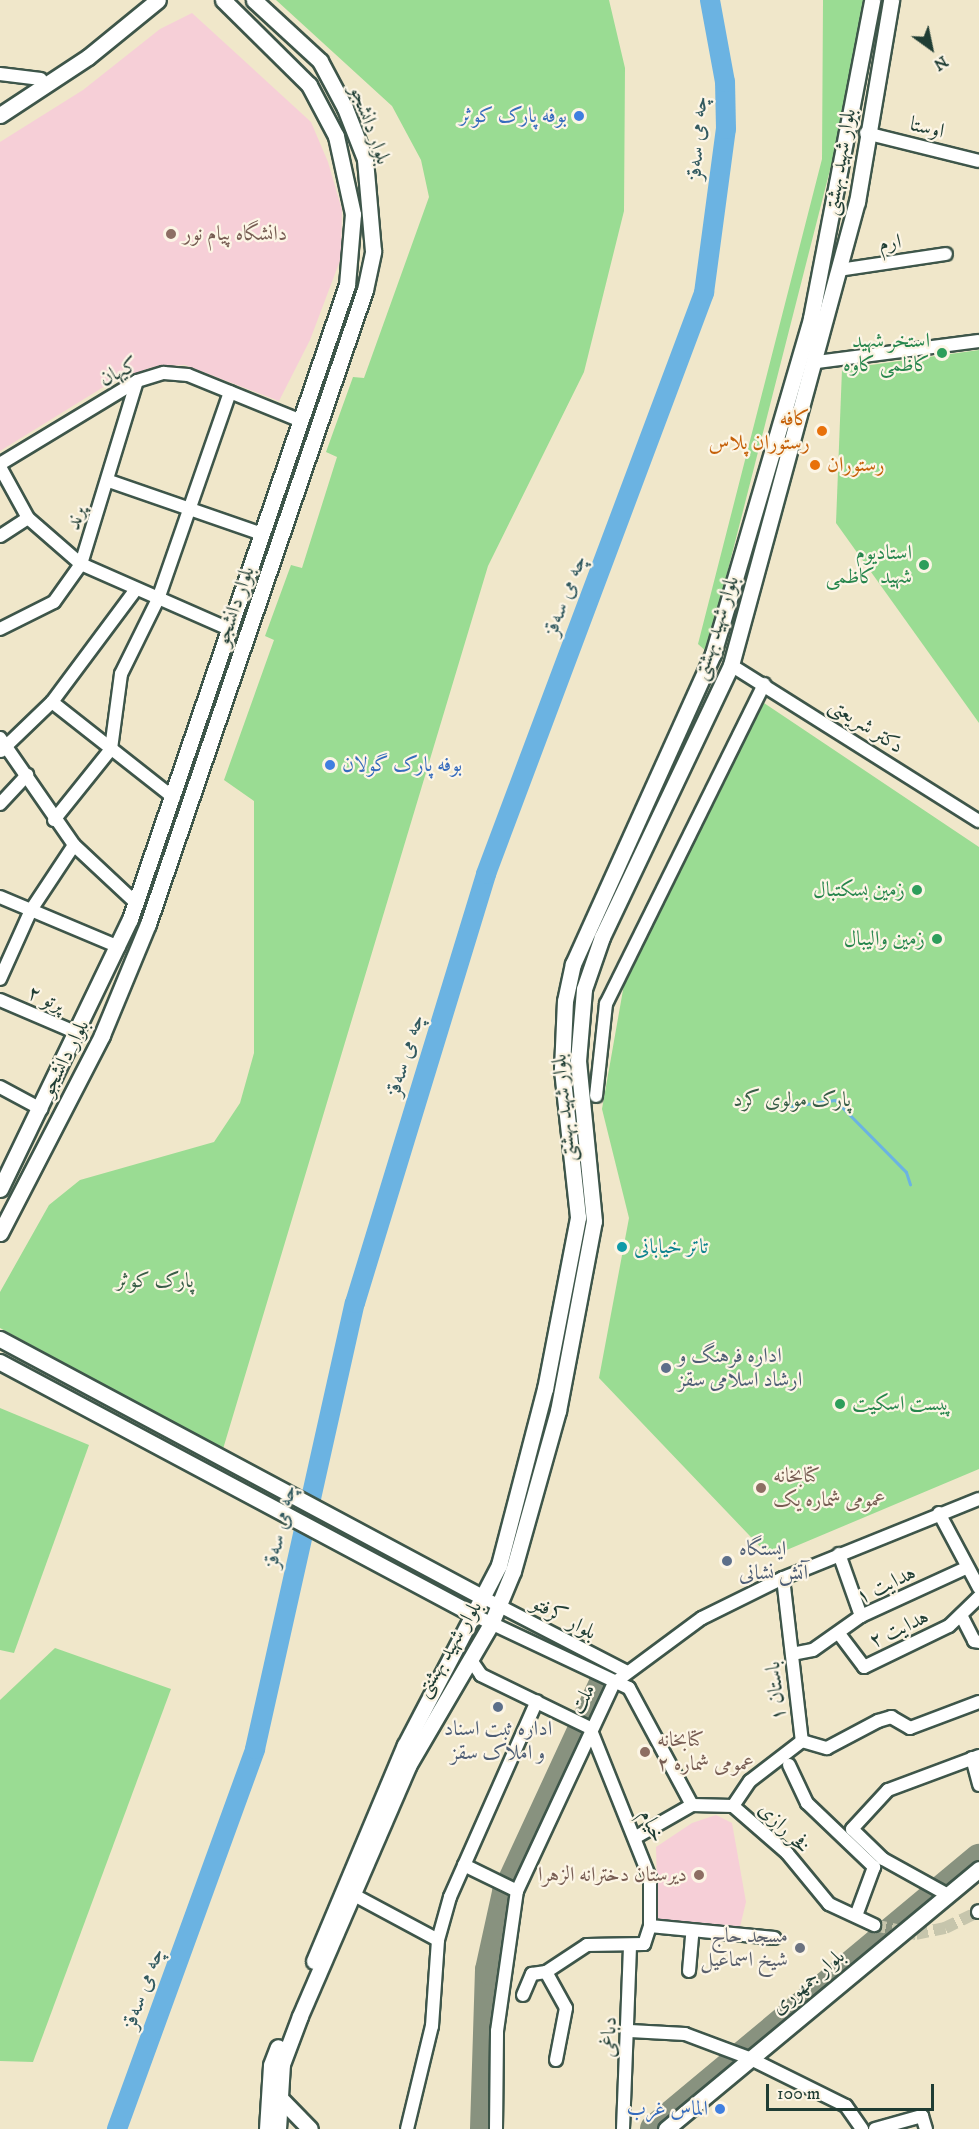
<!DOCTYPE html>
<meta charset="utf-8">
<style>
body{margin:0}
#map{position:relative;width:979px;height:2129px;overflow:hidden;background:#f0e7ca;font-family:"IM FELL DW Pica",Amiri,serif}
div>[style]{position:absolute}
[style*='--x']{left:calc(var(--x)*1px);top:calc(var(--y)*1px);width:calc(var(--w)*1px);rotate:calc(var(--a)*1deg)}
.built>*{inset:0;background:#f6cfd7}
.green>*{inset:0;background:#9adc93}
.stream>*{height:3px;margin:-1.5px;padding:0 1.5px;transform-origin:1.5px;border-radius:1.5px;background:#6bb3e2}
.river>*{height:20px;margin:-10px;padding:0 10px;transform-origin:10px;border-radius:10px;background:#6bb3e2}
.taxiway>*{height:30px;margin:-15px;padding:0 15px;transform-origin:15px;border-radius:15px;background:#88927f}
.minor-tunnel>*{height:12px;margin-top:-6px;transform-origin:0;background:repeating-linear-gradient(90deg,#c6c5ac 0 12px,transparent 0 18px)}
.roads{filter:drop-shadow(2px 0 #3e564a) drop-shadow(-2px 0 #3e564a) drop-shadow(0 2px #3e564a) drop-shadow(0 -2px #3e564a)}
.minor>*{height:12px;margin:-6px;padding:0 6px;transform-origin:6px;border-radius:6px;background:#fff}
.major>*{height:15px;margin:-7.5px;padding:0 7.5px;transform-origin:7.5px;border-radius:7.5px;background:#fff}
.dots>*{width:16px;height:16px;translate:-50% -50%;box-sizing:border-box;border:3px solid #fcf5e5;border-radius:50%}
span{translate:-50% -50%;white-space:nowrap;text-align:center;line-height:1.15;-webkit-text-stroke:4.5px #fcf5e5;paint-order:stroke}
.shop-label{font-size:21px;color:#366cbe}
.right{translate:-100% -50%;text-align:right}
.left{translate:0 -50%;text-align:left}
.street-label{font-size:21px;color:#1f3d34}
.education-label{font-size:21px;color:#785e54}
.leisure-label{font-size:21px;color:#27864d}
.food-label{font-size:21px;color:#c56008}
.park-label{font-size:21px;color:#385d47}
.culture-label{font-size:21px;color:#0d838f}
.service-label{font-size:21px;color:#4e5e75}
.worship-label{font-size:21px;color:#5b616d}
.water-label{font-size:22px;color:#325a60;font-style:italic}
.north{position:absolute;left:901px;top:18px;width:60px;height:60px;-webkit-text-stroke:4px #fcf5e5;paint-order:stroke;rotate:147deg;font-size:16px;font-weight:700;line-height:24px;text-align:center;color:#1f3d34}
.north::after{content:'';display:block;margin:auto;width:21px;height:27px;background:#1f3d34;clip-path:polygon(50% 0,100% 100%,50% 72%,0 100%)}
.scale{position:absolute;left:766px;top:2084px;width:168px;height:27px;box-sizing:border-box;border:3px solid #1f3d34;border-top:0;padding-left:8px;font-size:18px;line-height:21px;white-space:nowrap;color:#1f3d34;-webkit-text-stroke:4px #fcf5e5;paint-order:stroke}
</style>
<div id="map">
<div class="built">
<i style="clip-path:polygon(192px 13px,311px 122px,328px 162px,342px 210px,341px 258px,310px 340px,279px 401px,185px 365px,152px 367px,110px 383px,0 451px,0 142px,83px 90px,160px 29px)"></i>
<i style="clip-path:polygon(716px 1815px,732px 1823px,746px 1902px,739px 1931px,658px 1921px,656px 1847px,692px 1823px)"></i>
</div>
<div class="green">
<i style="clip-path:polygon(276px 0,609px 0,625px 68px,624px 211px,584px 372px,488px 566px,223px 1449px,0 1328px,0 1292px,49px 1205px,80px 1180px,214px 1142px,240px 1103px,254px 1053px,254px 801px,224px 780px,274px 640px,265px 636px,291px 565px,302px 568px,337px 457px,326px 452px,353px 377px,364px 378px,429px 197px,421px 160px,392px 106px)"></i>
<i style="clip-path:polygon(823px 0,865px 0,857px 64px,707px 652px,698px 644px,822px 159px)"></i>
<i style="clip-path:polygon(979px 350px,979px 723px,836px 523px,842px 369px)"></i>
<i style="clip-path:polygon(764px 703px,979px 847px,979px 1469px,770px 1557px,599px 1378px,629px 1218px,602px 1109px,629px 956px)"></i>
<i style="clip-path:polygon(0 1408px,89px 1445px,14px 1653px,0 1650px)"></i>
<i style="clip-path:polygon(55px 1648px,171px 1689px,33px 2062px,0 2061px,0 1700px)"></i>
</div>
<div class="stream">
<i style="--x:792;--y:1106;--w:43;--a:-7.9"></i>
<i style="--x:835;--y:1100;--w:101;--a:45.4"></i>
<i style="--x:906;--y:1172;--w:13;--a:72"></i>
</div>
<div class="river">
<i style="--x:117;--y:2129;--w:404;--a:-70"></i>
<i style="--x:255;--y:1749;--w:457;--a:-77.4"></i>
<i style="--x:355;--y:1303;--w:449;--a:-73"></i>
<i style="--x:486;--y:874;--w:621;--a:-69.43"></i>
<i style="--x:704;--y:293;--w:165;--a:-82.4"></i>
<i style="--x:726;--y:129;--w:47;--a:-91.2"></i>
<i style="--x:725;--y:82;--w:83;--a:-100.4"></i>
</div>
<div class="taxiway">
<i style="--x:485;--y:2129;--w:159;--a:-88.2"></i>
<i style="--x:490;--y:1970;--w:79;--a:-77.6"></i>
<i style="--x:507;--y:1893;--w:236;--a:-65.2"></i>
<i style="--x:655;--y:2129;--w:422;--a:-39.8"></i>
</div>
<div class="minor-tunnel">
<i style="--x:874;--y:1925;--w:43;--a:12.1"></i>
<i style="--x:916;--y:1934;--w:30;--a:-12"></i>
<i style="--x:945;--y:1928;--w:37;--a:-26"></i>
</div>
<div class="roads">
<div class="minor">
<i style="--x:0;--y:74;--w:41;--a:7"></i>
<i style="--x:866;--y:133;--w:116;--a:13.9"></i>
<i style="--x:839;--y:270;--w:108;--a:-8.5"></i>
<i style="--x:817;--y:362;--w:163;--a:-7.4"></i>
<i style="--x:0;--y:464;--w:160;--a:-31.2"></i>
<i style="--x:137;--y:381;--w:28;--a:-17"></i>
<i style="--x:164;--y:373;--w:24;--a:5"></i>
<i style="--x:188;--y:375;--w:120;--a:22.1"></i>
<i style="--x:0;--y:467;--w:58;--a:61.2"></i>
<i style="--x:28;--y:518;--w:33;--a:147"></i>
<i style="--x:109;--y:481;--w:162;--a:19.1"></i>
<i style="--x:28;--y:518;--w:70;--a:41"></i>
<i style="--x:81;--y:564;--w:164;--a:23.7"></i>
<i style="--x:0;--y:629;--w:60;--a:-26.6"></i>
<i style="--x:54;--y:602;--w:47;--a:-54.6"></i>
<i style="--x:81;--y:564;--w:191;--a:-73"></i>
<i style="--x:731;--y:665;--w:293;--a:32.2"></i>
<i style="--x:52;--y:702;--w:155;--a:38.2"></i>
<i style="--x:0;--y:738;--w:130;--a:55.3"></i>
<i style="--x:74;--y:845;--w:83;--a:43.1"></i>
<i style="--x:1;--y:751;--w:71;--a:-43.9"></i>
<i style="--x:52;--y:702;--w:137;--a:-53.3"></i>
<i style="--x:0;--y:804;--w:40;--a:-47"></i>
<i style="--x:54;--y:820;--w:91;--a:-51.2"></i>
<i style="--x:111;--y:749;--w:76;--a:-82.4"></i>
<i style="--x:121;--y:674;--w:84;--a:-63.7"></i>
<i style="--x:158;--y:599;--w:219;--a:-70.8"></i>
<i style="--x:0;--y:897;--w:129;--a:22.8"></i>
<i style="--x:0;--y:979;--w:76;--a:-65.8"></i>
<i style="--x:31;--y:910;--w:78;--a:-56.5"></i>
<i style="--x:0;--y:1000;--w:84;--a:23.2"></i>
<i style="--x:0;--y:1087;--w:47;--a:28.2"></i>
<i style="--x:596;--y:1096;--w:93;--a:-83.8"></i>
<i style="--x:606;--y:1004;--w:357;--a:-63.7"></i>
<i style="--x:939;--y:1513;--w:85;--a:61.9"></i>
<i style="--x:839;--y:1554;--w:66;--a:70.5"></i>
<i style="--x:783;--y:1578;--w:164;--a:83.4"></i>
<i style="--x:490;--y:1601;--w:152;--a:27.4"></i>
<i style="--x:961;--y:1615;--w:29;--a:63"></i>
<i style="--x:974;--y:1641;--w:5;--a:11"></i>
<i style="--x:476;--y:1616;--w:169;--a:25.2"></i>
<i style="--x:629;--y:1688;--w:133;--a:61.7"></i>
<i style="--x:840;--y:1635;--w:40;--a:53"></i>
<i style="--x:864;--y:1667;--w:94;--a:-25.8"></i>
<i style="--x:949;--y:1626;--w:42;--a:-44"></i>
<i style="--x:792;--y:1654;--w:21;--a:-11"></i>
<i style="--x:813;--y:1650;--w:59;--a:-35.3"></i>
<i style="--x:861;--y:1616;--w:115;--a:-24.6"></i>
<i style="--x:471;--y:1660;--w:18;--a:56"></i>
<i style="--x:481;--y:1675;--w:121;--a:25.9"></i>
<i style="--x:590;--y:1728;--w:162;--a:68.2"></i>
<i style="--x:650;--y:1878;--w:48;--a:90"></i>
<i style="--x:650;--y:1926;--w:19;--a:108"></i>
<i style="--x:644;--y:1944;--w:57;--a:179"></i>
<i style="--x:587;--y:1945;--w:49;--a:146.6"></i>
<i style="--x:546;--y:1972;--w:41;--a:60.9"></i>
<i style="--x:566;--y:2008;--w:53;--a:100.9"></i>
<i style="--x:802;--y:1741;--w:26;--a:16"></i>
<i style="--x:827;--y:1748;--w:58;--a:-27.9"></i>
<i style="--x:878;--y:1721;--w:14;--a:-17"></i>
<i style="--x:891;--y:1717;--w:22;--a:30"></i>
<i style="--x:910;--y:1728;--w:74;--a:-20.6"></i>
<i style="--x:972;--y:1758;--w:28;--a:75"></i>
<i style="--x:789;--y:1765;--w:42;--a:64.7"></i>
<i style="--x:807;--y:1803;--w:93;--a:43.7"></i>
<i style="--x:874;--y:1867;--w:52;--a:110.2"></i>
<i style="--x:733;--y:1806;--w:30;--a:-56"></i>
<i style="--x:750;--y:1781;--w:66;--a:-37.6"></i>
<i style="--x:636;--y:1837;--w:64;--a:-29.7"></i>
<i style="--x:692;--y:1805;--w:41;--a:1.4"></i>
<i style="--x:733;--y:1806;--w:72;--a:41"></i>
<i style="--x:787;--y:1853;--w:66;--a:50.5"></i>
<i style="--x:829;--y:1904;--w:50;--a:25"></i>
<i style="--x:464;--y:1865;--w:59;--a:26.1"></i>
<i style="--x:354;--y:1895;--w:95;--a:28.2"></i>
<i style="--x:948;--y:1895;--w:74;--a:-151"></i>
<i style="--x:883;--y:1859;--w:43;--a:-135.9"></i>
<i style="--x:852;--y:1829;--w:53;--a:-47.3"></i>
<i style="--x:888;--y:1790;--w:97;--a:-20.5"></i>
<i style="--x:978;--y:1912;--w:1;--a:-45"></i>
<i style="--x:650;--y:1926;--w:125;--a:5.5"></i>
<i style="--x:689;--y:1971;--w:38;--a:-85"></i>
<i style="--x:523;--y:1995;--w:23;--a:-67"></i>
<i style="--x:532;--y:1974;--w:14;--a:-8"></i>
<i style="--x:630;--y:2031;--w:55;--a:3.1"></i>
<i style="--x:685;--y:2034;--w:68;--a:20.6"></i>
<i style="--x:749;--y:2058;--w:108;--a:26.3"></i>
<i style="--x:846;--y:2106;--w:28;--a:55"></i>
<i style="--x:407;--y:2129;--w:106;--a:-76.4"></i>
<i style="--x:432;--y:2026;--w:86;--a:-86"></i>
<i style="--x:438;--y:1940;--w:45;--a:-74.4"></i>
<i style="--x:450;--y:1897;--w:214;--a:-66.1"></i>
<i style="--x:496;--y:2129;--w:98;--a:-89.4"></i>
<i style="--x:497;--y:2031;--w:141;--a:-81.9"></i>
<i style="--x:517;--y:1891;--w:230;--a:-65"></i>
<i style="--x:614;--y:1683;--w:109;--a:-36.5"></i>
<i style="--x:702;--y:1618;--w:90;--a:-26.3"></i>
<i style="--x:783;--y:1578;--w:211;--a:-22"></i>
<i style="--x:623;--y:2129;--w:183;--a:-87.8"></i>
<i style="--x:875;--y:2129;--w:49;--a:-15.5"></i>
<i style="--x:922;--y:2116;--w:14;--a:73"></i>
</div>
<div class="major">
<i style="--x:0;--y:115;--w:105;--a:-33.4"></i>
<i style="--x:88;--y:57;--w:90;--a:-39.2"></i>
<i style="--x:0;--y:1189;--w:300;--a:-64.3"></i>
<i style="--x:130;--y:919;--w:670;--a:-71.11"></i>
<i style="--x:347;--y:285;--w:71;--a:-85.2"></i>
<i style="--x:353;--y:214;--w:80;--a:-102.3"></i>
<i style="--x:336;--y:136;--w:58;--a:-117.9"></i>
<i style="--x:309;--y:85;--w:121;--a:-135.3"></i>
<i style="--x:0;--y:1233;--w:223;--a:-62.7"></i>
<i style="--x:102;--y:1035;--w:120;--a:-67.5"></i>
<i style="--x:148;--y:924;--w:670;--a:-71.11"></i>
<i style="--x:365;--y:290;--w:40;--a:-78"></i>
<i style="--x:373;--y:251;--w:92;--a:-95"></i>
<i style="--x:365;--y:159;--w:55;--a:-111.4"></i>
<i style="--x:345;--y:108;--w:53;--a:-118"></i>
<i style="--x:320;--y:61;--w:90;--a:-137.3"></i>
<i style="--x:0;--y:1339;--w:549;--a:28.15"></i>
<i style="--x:0;--y:1362;--w:540;--a:28.08"></i>
<i style="--x:314;--y:1961;--w:234;--a:-67.2"></i>
<i style="--x:405;--y:1745;--w:203;--a:-62.4"></i>
<i style="--x:499;--y:1565;--w:182;--a:-75.4"></i>
<i style="--x:545;--y:1389;--w:175;--a:-79.1"></i>
<i style="--x:578;--y:1217;--w:149;--a:-96.2"></i>
<i style="--x:562;--y:1069;--w:68;--a:-87.5"></i>
<i style="--x:565;--y:1001;--w:38;--a:-78"></i>
<i style="--x:573;--y:964;--w:340;--a:-65.7"></i>
<i style="--x:713;--y:654;--w:350;--a:-73.7"></i>
<i style="--x:811;--y:318;--w:324;--a:-79.1"></i>
<i style="--x:275;--y:2093;--w:50;--a:45.8"></i>
<i style="--x:267;--y:2129;--w:64;--a:-86.4"></i>
<i style="--x:271;--y:2065;--w:19;--a:-69"></i>
<i style="--x:278;--y:2129;--w:65;--a:-86.5"></i>
<i style="--x:282;--y:2064;--w:51;--a:-69.4"></i>
<i style="--x:300;--y:2016;--w:272;--a:-66.6"></i>
<i style="--x:408;--y:1766;--w:164;--a:-59.7"></i>
<i style="--x:491;--y:1624;--w:57;--a:-67.5"></i>
<i style="--x:513;--y:1571;--w:166;--a:-74.3"></i>
<i style="--x:558;--y:1411;--w:193;--a:-79.3"></i>
<i style="--x:594;--y:1221;--w:161;--a:-95.7"></i>
<i style="--x:578;--y:1061;--w:72;--a:-85.2"></i>
<i style="--x:584;--y:989;--w:55;--a:-70.9"></i>
<i style="--x:602;--y:937;--w:301;--a:-64.6"></i>
<i style="--x:731;--y:665;--w:480;--a:-74.8"></i>
<i style="--x:857;--y:202;--w:205;--a:-80.4"></i>
<i style="--x:666;--y:2129;--w:407;--a:-39.7"></i>
</div>
</div>
<div class="dots">
<i style="left:579px;top:116px;background:#3f7fe0"></i>
<i style="left:171px;top:234px;background:#8d6e63"></i>
<i style="left:942px;top:353px;background:#2e9e5b"></i>
<i style="left:822px;top:431px;background:#e8710a"></i>
<i style="left:815px;top:465px;background:#e8710a"></i>
<i style="left:924px;top:565px;background:#2e9e5b"></i>
<i style="left:330px;top:765px;background:#3f7fe0"></i>
<i style="left:917px;top:890px;background:#2e9e5b"></i>
<i style="left:937px;top:939px;background:#2e9e5b"></i>
<i style="left:622px;top:1247px;background:#0f9aa8"></i>
<i style="left:666px;top:1368px;background:#5c6f8a"></i>
<i style="left:840px;top:1404px;background:#2e9e5b"></i>
<i style="left:761px;top:1488px;background:#8d6e63"></i>
<i style="left:727px;top:1561px;background:#5c6f8a"></i>
<i style="left:498px;top:1707px;background:#5c6f8a"></i>
<i style="left:645px;top:1752px;background:#8d6e63"></i>
<i style="left:699px;top:1875px;background:#8d6e63"></i>
<i style="left:800px;top:1948px;background:#6b7280"></i>
<i style="left:720px;top:2109px;background:#3f7fe0"></i>
</div>
<div class="shop-label">
<span class="right" style="left:567px;top:116px">بوفه پارک کوثر</span>
<span class="left" style="left:342px;top:765px">بوفه پارک گولان</span>
<span class="right" style="left:708px;top:2109px">الماس غرب</span>
</div>
<div class="street-label">
<span style="left:370px;top:125px;rotate:70deg">بلوار دانشجو</span>
<span style="left:927px;top:128px;rotate:14deg">اوستا</span>
<span style="left:840px;top:162px;rotate:-80deg">بلوار شهید بهشتی</span>
<span style="left:890px;top:243px;rotate:-8deg">ارم</span>
<span style="left:119px;top:372px;rotate:-27deg">کیهان</span>
<span style="left:76px;top:518px;rotate:-71deg">پرند</span>
<span style="left:235px;top:606px;rotate:-71deg">بلوار دانشجو</span>
<span style="left:716px;top:628px;rotate:-72deg">بلوار شهید بهشتی</span>
<span style="left:866px;top:726px;rotate:33deg">دکتر شریعتی</span>
<span style="left:46px;top:999px;rotate:24deg">پرتو ۲</span>
<span style="left:65px;top:1058px;rotate:-63deg">بلوار دانشجو</span>
<span style="left:564px;top:1108px;rotate:-95deg">بلوار شهید بهشتی</span>
<span style="left:886px;top:1585px;rotate:-25deg">هدایت ۱</span>
<span style="left:564px;top:1618px;rotate:28deg">بلوار کرفتو</span>
<span style="left:899px;top:1629px;rotate:-25deg">هدایت ۲</span>
<span style="left:449px;top:1649px;rotate:-59deg">بلوار شهید بهشتی</span>
<span style="left:776px;top:1691px;rotate:-96deg">باستان ۱</span>
<span style="left:583px;top:1699px;rotate:-62deg">ملت</span>
<span style="left:652px;top:1826px;rotate:66deg">خیام</span>
<span style="left:784px;top:1828px;rotate:45deg">فخر رازی</span>
<span style="left:808px;top:1982px;rotate:-40deg">بلوار جمهوری</span>
<span style="left:609px;top:2037px;rotate:-87deg">دباغی</span>
</div>
<div class="education-label">
<span class="left" style="left:183px;top:234px">دانشگاه پیام نور</span>
<span class="left" style="left:773px;top:1488px">کتابخانه<br>عمومی شماره یک</span>
<span class="left" style="left:657px;top:1752px">کتابخانه<br>عمومی شماره ۲</span>
<span class="right" style="left:687px;top:1875px">دیرستان دخترانه الزهرا</span>
</div>
<div class="leisure-label">
<span class="right" style="left:930px;top:353px">استخر شهید<br>کاظمی کاوه</span>
<span class="right" style="left:912px;top:565px">استادیوم<br>شهید کاظمی</span>
<span class="right" style="left:905px;top:890px">زمین بسکتبال</span>
<span class="right" style="left:925px;top:939px">زمین والیبال</span>
<span class="left" style="left:852px;top:1404px">پیست اسکیت</span>
</div>
<div class="food-label">
<span class="right" style="left:810px;top:431px">کافه<br>رستوران پلاس</span>
<span class="left" style="left:827px;top:465px">رستوران</span>
</div>
<div class="park-label">
<span style="left:792px;top:1100px">پارک مولوی کرد</span>
<span style="left:155px;top:1281px">پارک کوثر</span>
</div>
<div class="culture-label">
<span class="left" style="left:634px;top:1247px">تاتر خیابانی</span>
</div>
<div class="service-label">
<span class="left" style="left:678px;top:1368px">اداره فرهنگ و<br>ارشاد اسلامی سقز</span>
<span class="left" style="left:739px;top:1561px">ایستگاه<br>آتش نشانی</span>
<span style="left:498px;top:1741px">اداره ثبت اسناد<br>و املاک سقز</span>
</div>
<div class="worship-label">
<span class="right" style="left:788px;top:1948px">مسجد حاج<br>شیخ اسماعیل</span>
</div>
<div class="water-label">
<span style="left:697px;top:138px;rotate:-86deg">چە می سەقز</span>
<span style="left:565px;top:595px;rotate:-69deg">چە می سەقز</span>
<span style="left:405px;top:1055px;rotate:-73deg">چە می سەقز</span>
<span style="left:280px;top:1526px;rotate:-77deg">چە می سەقز</span>
<span style="left:143px;top:1988px;rotate:-70deg">چە می سەقز</span>
</div>
<div class="north">N</div>
<div class="scale">100 m</div>
</div>
